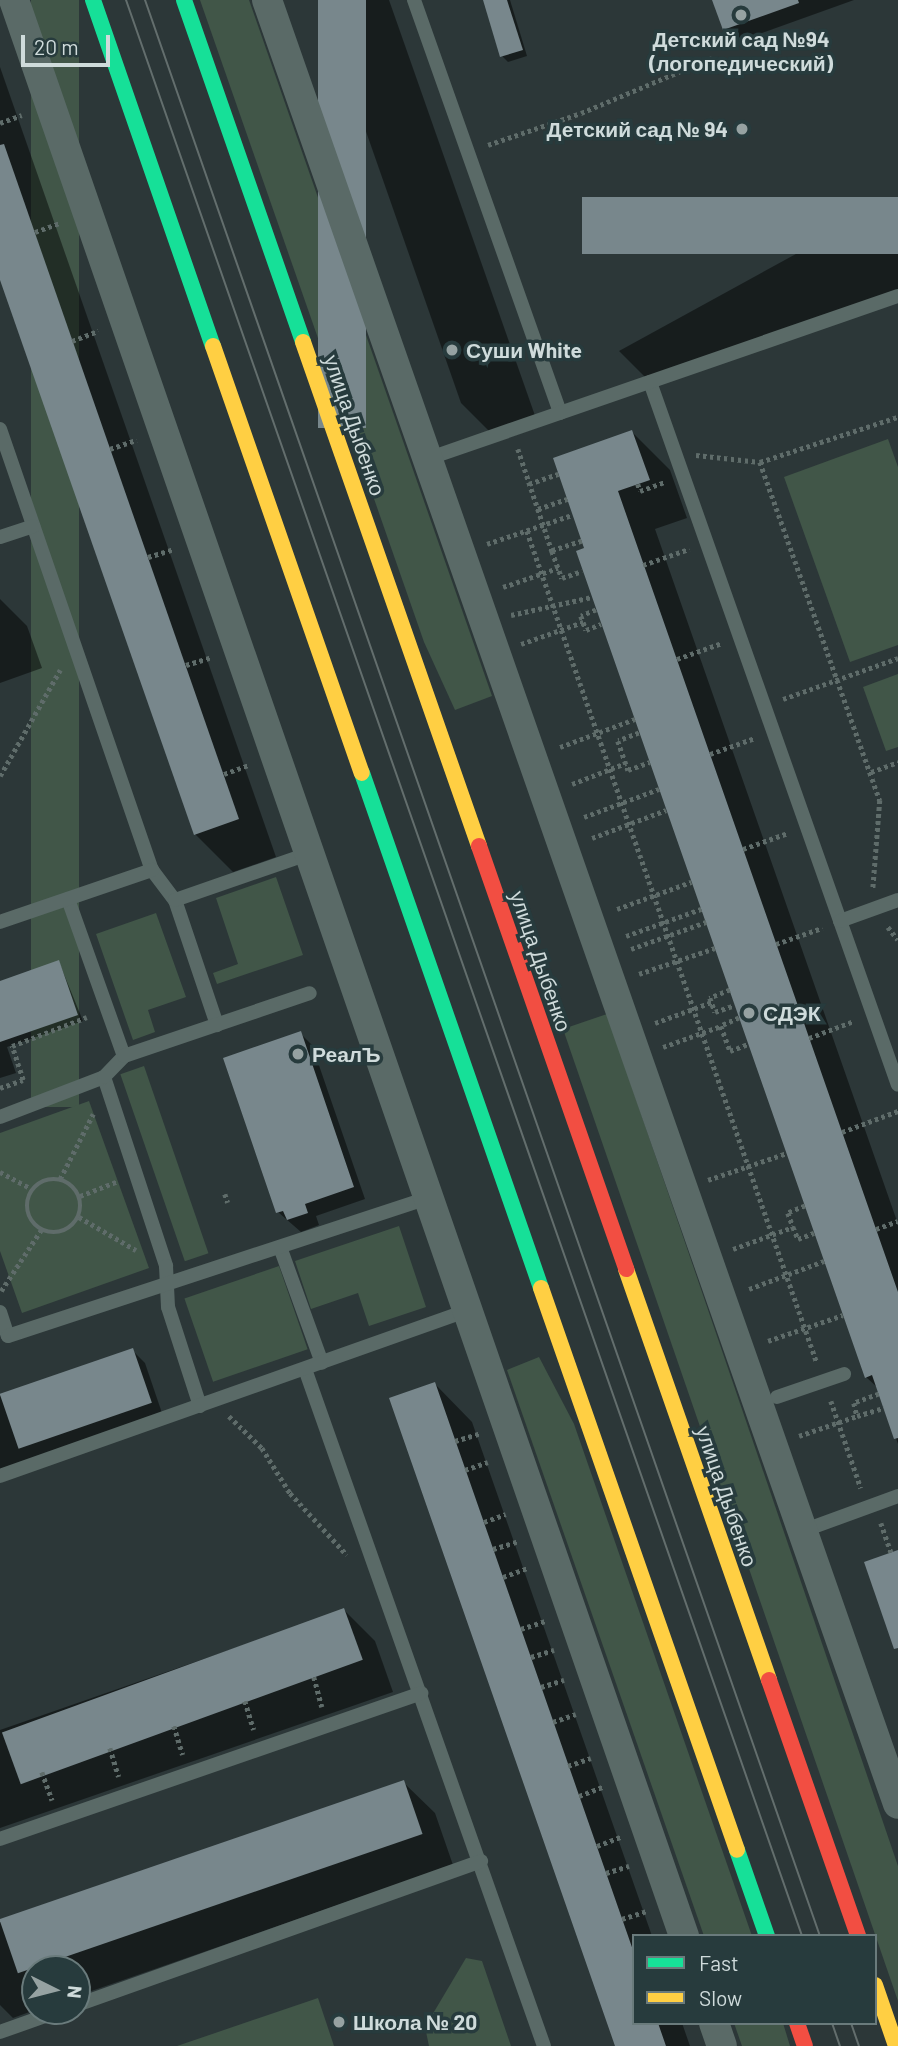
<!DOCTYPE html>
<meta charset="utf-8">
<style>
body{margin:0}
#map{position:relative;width:898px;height:2046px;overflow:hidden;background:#2c3738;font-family:Barlow,sans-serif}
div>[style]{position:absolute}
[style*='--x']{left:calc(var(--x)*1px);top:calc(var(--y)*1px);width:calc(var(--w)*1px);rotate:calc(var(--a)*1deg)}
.green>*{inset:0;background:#415648;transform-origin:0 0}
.shadow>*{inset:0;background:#0007}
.building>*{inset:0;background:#78878c;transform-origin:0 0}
.path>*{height:4.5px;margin-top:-2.25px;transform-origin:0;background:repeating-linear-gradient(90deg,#5f6c6a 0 3.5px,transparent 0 7px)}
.path>.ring{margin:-2.25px;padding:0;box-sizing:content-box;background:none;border:4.5px solid #5f6c6a;border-radius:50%}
.lane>*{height:14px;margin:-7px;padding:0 7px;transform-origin:7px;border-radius:7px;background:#5a6a67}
.street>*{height:30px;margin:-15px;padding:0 15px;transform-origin:15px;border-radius:15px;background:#5a6a67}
.fast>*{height:16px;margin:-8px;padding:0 8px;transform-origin:8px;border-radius:8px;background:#16e098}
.slow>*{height:16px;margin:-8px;padding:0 8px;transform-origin:8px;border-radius:8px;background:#ffcf43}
.jam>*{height:16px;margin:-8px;padding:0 8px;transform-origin:8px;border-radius:8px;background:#f24e42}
.tram>*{height:2px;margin:-1px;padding:0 1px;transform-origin:1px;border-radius:1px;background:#636e6d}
.dots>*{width:19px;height:19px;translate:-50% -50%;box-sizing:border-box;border:4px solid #273b3d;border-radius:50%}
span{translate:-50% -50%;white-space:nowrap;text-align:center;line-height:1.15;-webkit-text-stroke:7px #273b3d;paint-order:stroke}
.poi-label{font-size:21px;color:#cfdbdb;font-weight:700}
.right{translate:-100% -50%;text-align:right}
.left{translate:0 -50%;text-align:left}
.street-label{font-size:21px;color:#cfdbdb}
.legend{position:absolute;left:632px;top:1934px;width:245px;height:91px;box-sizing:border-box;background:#273b3d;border:2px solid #6a7b7c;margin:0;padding:9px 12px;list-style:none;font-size:21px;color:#cfdbdb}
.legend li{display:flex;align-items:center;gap:14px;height:35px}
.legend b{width:35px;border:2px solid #6a7b7c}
.north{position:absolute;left:21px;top:1955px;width:70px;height:70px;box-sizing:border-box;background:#273b3d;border:2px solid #6a7b7c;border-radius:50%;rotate:96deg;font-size:19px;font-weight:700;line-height:28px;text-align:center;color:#cfdbdb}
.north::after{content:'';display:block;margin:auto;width:24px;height:32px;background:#96a2a2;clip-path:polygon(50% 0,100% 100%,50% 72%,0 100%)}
.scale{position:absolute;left:21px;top:35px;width:89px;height:32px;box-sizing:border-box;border:4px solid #cfdbdb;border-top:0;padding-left:9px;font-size:21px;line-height:24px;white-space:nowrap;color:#cfdbdb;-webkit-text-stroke:5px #273b3d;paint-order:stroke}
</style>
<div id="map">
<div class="green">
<i style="left:31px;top:0;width:48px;height:1107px"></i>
<i style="clip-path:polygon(200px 0,249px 0,492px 696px,455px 710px,424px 642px)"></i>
<i style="clip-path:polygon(888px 439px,898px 467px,898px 645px,850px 662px,784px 477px)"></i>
<i style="clip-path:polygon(898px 674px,898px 747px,886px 751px,863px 687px)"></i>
<i style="clip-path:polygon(276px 877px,303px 955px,217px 984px,213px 973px,238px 964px,216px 898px)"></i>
<i style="clip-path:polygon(156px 913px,186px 997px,148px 1010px,155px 1032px,133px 1040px,96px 934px)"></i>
<i style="clip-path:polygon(607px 1014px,898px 1866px,898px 2001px,563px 1029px)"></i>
<i style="left:144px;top:1066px;width:198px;height:25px;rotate:71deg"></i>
<i style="clip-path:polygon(89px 1101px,149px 1268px,22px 1313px,0 1251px,0 1133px)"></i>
<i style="clip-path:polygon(399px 1226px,426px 1307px,369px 1326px,358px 1293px,311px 1309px,295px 1261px)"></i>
<i style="left:279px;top:1266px;width:88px;height:100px;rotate:71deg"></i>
<i style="clip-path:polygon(539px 1357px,574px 1424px,752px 1936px,704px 1936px,507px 1370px)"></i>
<i style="clip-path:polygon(466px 1958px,482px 1961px,511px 2046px,429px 2046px,425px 2027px)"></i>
<i style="clip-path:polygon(318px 1998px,334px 2046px,177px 2046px)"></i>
<i style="clip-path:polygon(734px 2023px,783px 2023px,790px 2046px,742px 2046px)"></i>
</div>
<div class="shadow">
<i style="clip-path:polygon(320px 0,389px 0,539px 427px,499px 441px,461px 403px)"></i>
<i style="clip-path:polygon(485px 0,510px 0,527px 56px,508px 62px,502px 56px)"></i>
<i style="clip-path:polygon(714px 0,854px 0,737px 42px,724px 29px)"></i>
<i style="clip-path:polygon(0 67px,276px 857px,233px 872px,195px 834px,0 275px)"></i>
<i style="clip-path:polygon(898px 198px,898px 296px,650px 382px,619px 351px)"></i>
<i style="clip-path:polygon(632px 432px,670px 470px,687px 518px,655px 529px,898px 1224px,898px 1444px,879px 1389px,866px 1377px,587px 550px)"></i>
<i style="clip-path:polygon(0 599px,27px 626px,42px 668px,0 683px)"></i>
<i style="clip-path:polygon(59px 962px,83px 1021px,7px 1047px,16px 1073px,0 1078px,0 982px)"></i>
<i style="clip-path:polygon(300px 1033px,312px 1045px,365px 1199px,316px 1216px,319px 1225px,301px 1232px,278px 1212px)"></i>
<i style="clip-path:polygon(132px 1350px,145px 1363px,163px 1416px,0 1473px,0 1396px)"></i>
<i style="clip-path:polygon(435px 1384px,472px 1422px,652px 1936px,634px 1936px,634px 2023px,682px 2023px,690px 2046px,617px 2046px)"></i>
<i style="clip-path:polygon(344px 1610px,375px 1641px,393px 1692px,0 1828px,0 1730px)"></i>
<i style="clip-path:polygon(403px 1782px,435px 1813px,453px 1865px,77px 1996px,77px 1969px,35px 1969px,35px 2010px,13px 2018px,0 2005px,0 1922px)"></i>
</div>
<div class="building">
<i style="left:318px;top:0;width:48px;height:428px"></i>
<i style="clip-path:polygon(483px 0,507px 0,523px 50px,500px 57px)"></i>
<i style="clip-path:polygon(712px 0,798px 0,799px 3px,723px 30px)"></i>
<i style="clip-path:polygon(4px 144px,239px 819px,194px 835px,0 280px,0 145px)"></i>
<i style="left:898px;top:197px;width:57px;height:316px;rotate:90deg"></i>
<i style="clip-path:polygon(632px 430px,650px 480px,618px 491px,898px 1292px,898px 1438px,894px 1439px,872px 1375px,865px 1378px,576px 551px,584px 548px,553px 458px)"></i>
<i style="clip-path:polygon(59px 960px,78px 1015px,0 1042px,0 981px)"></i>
<i style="clip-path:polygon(301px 1031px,354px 1187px,305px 1204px,308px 1213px,287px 1220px,283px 1211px,276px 1213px,223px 1058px)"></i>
<i style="left:133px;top:1348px;width:58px;height:141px;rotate:71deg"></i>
<i style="clip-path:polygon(435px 1382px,634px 1953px,634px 2023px,658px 2023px,666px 2046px,615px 2046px,485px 1673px,389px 1398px)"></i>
<i style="clip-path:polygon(898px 1550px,898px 1648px,894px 1649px,864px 1562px)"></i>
<i style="left:344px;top:1608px;width:55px;height:364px;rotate:70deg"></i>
<i style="left:404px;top:1780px;width:57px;height:428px;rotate:71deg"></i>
</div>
<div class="path">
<i style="--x:0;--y:123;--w:23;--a:-20"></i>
<i style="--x:488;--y:145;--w:98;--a:-19"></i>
<i style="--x:581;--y:113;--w:142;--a:-22.8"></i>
<i style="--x:35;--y:232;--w:27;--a:-20"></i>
<i style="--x:72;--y:341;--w:28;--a:-21"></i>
<i style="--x:110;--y:449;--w:28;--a:-19"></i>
<i style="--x:518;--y:449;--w:108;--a:71.6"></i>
<i style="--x:696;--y:455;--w:64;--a:6.2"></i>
<i style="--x:760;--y:462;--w:145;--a:-18.1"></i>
<i style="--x:760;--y:462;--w:359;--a:70.5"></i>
<i style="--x:880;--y:800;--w:88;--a:94.5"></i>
<i style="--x:529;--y:484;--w:31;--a:-19"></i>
<i style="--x:638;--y:484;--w:7;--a:74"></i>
<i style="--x:640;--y:491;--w:27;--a:-20"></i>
<i style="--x:538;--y:509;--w:31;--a:-19"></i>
<i style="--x:527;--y:531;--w:881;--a:70.78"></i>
<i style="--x:582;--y:541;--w:32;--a:162"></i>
<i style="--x:552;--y:551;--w:29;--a:70"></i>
<i style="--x:562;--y:578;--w:21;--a:-19"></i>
<i style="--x:487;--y:544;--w:90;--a:-18.8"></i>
<i style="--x:148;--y:557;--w:27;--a:-17"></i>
<i style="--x:643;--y:565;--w:49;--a:-19.2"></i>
<i style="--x:503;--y:587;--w:58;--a:-19.1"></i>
<i style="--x:596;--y:610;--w:16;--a:158"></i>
<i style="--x:581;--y:616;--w:15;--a:70"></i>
<i style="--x:586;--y:630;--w:16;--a:-22"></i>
<i style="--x:511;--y:615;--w:83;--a:-12.5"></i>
<i style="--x:521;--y:644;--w:66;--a:-19.5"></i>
<i style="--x:677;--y:659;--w:48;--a:-19.6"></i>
<i style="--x:186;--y:665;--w:27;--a:-17"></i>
<i style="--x:783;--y:699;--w:122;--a:-19.6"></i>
<i style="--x:639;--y:733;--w:22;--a:159"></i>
<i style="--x:618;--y:741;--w:31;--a:71"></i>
<i style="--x:628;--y:770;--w:23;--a:-20"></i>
<i style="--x:560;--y:747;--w:80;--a:-20.5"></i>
<i style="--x:710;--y:754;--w:48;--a:-19.6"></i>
<i style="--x:871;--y:772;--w:29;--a:-20"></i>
<i style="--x:224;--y:774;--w:27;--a:-20"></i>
<i style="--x:0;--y:776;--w:122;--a:-60.5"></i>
<i style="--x:572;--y:784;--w:58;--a:-21.3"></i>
<i style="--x:584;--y:817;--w:80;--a:-20.5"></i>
<i style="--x:592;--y:838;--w:79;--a:-20.7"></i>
<i style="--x:743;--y:849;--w:48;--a:-19.6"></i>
<i style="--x:617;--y:909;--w:79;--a:-20"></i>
<i style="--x:888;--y:927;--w:16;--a:52"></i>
<i style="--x:626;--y:936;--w:80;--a:-19.8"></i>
<i style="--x:776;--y:944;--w:49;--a:-19.2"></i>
<i style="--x:631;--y:949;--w:80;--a:-19.8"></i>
<i style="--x:639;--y:974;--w:80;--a:-18.9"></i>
<i style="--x:730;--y:990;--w:22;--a:158"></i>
<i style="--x:710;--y:998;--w:15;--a:70"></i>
<i style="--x:715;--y:1012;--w:21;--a:-19"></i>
<i style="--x:739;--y:1018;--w:20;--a:156"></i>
<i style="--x:721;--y:1026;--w:27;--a:70"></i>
<i style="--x:730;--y:1051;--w:19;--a:-21"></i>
<i style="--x:655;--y:1023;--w:61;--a:-20.2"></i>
<i style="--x:809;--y:1038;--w:48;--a:-20.7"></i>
<i style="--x:663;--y:1047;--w:62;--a:-19.9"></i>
<i style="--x:0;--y:1088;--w:24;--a:-19"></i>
<i style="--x:23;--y:1080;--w:36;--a:-108"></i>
<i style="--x:12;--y:1046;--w:80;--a:-21.1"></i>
<i style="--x:842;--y:1132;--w:60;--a:-20.6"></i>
<i style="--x:0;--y:1172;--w:36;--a:28"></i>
<i class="ring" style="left:27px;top:1179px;width:49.5px;height:49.5px"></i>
<i style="--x:60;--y:1179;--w:73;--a:-63.1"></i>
<i style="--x:708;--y:1180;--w:83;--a:-18.9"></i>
<i style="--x:225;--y:1194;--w:9;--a:72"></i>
<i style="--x:80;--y:1196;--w:41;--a:-21.5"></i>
<i style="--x:805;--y:1206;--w:18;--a:158"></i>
<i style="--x:788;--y:1213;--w:15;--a:70"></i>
<i style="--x:793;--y:1227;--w:13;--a:67"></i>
<i style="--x:798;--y:1239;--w:17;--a:-21"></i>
<i style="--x:79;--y:1217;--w:66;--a:30.1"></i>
<i style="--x:876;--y:1229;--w:23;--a:-20"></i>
<i style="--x:733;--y:1249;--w:64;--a:-20.1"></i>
<i style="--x:749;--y:1289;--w:80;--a:-20.5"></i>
<i style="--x:1;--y:1291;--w:73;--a:-56.7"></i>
<i style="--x:768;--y:1341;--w:79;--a:-19.1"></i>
<i style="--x:879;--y:1394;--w:27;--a:160"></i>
<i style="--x:854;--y:1403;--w:13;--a:77"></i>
<i style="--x:857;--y:1416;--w:28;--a:-17"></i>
<i style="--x:831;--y:1401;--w:92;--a:71"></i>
<i style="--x:229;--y:1416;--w:46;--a:44.1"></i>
<i style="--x:262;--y:1448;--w:53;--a:58.1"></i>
<i style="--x:290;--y:1493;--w:84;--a:47.4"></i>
<i style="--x:799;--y:1436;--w:61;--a:-19"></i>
<i style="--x:455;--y:1441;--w:27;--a:-17"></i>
<i style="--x:465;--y:1470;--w:24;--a:-19"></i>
<i style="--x:484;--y:1522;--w:23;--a:-20"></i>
<i style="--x:881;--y:1523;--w:31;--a:71"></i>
<i style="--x:493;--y:1549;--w:27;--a:-17"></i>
<i style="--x:503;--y:1577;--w:27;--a:-20"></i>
<i style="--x:521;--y:1629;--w:26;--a:-18"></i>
<i style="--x:531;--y:1657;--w:24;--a:-17"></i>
<i style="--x:314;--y:1677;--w:31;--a:75"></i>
<i style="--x:541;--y:1687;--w:24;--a:-17"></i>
<i style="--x:245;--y:1701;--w:30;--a:73"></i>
<i style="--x:553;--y:1722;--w:24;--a:-19"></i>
<i style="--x:174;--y:1726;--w:30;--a:73"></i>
<i style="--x:110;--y:1748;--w:30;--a:73"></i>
<i style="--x:568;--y:1766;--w:24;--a:-19"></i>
<i style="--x:42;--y:1772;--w:30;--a:70"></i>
<i style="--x:579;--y:1796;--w:26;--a:-21"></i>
<i style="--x:597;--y:1846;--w:26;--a:-21"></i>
<i style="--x:606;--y:1873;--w:24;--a:-17"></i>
<i style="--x:622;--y:1919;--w:25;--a:-18"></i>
</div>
<div class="lane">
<i style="--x:414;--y:0;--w:438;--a:70.5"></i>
<i style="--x:650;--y:382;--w:745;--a:70.57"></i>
<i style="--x:0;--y:429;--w:466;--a:71"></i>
<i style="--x:152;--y:870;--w:38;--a:53"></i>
<i style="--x:175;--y:900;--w:132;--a:71.4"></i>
<i style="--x:427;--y:459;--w:498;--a:-19.1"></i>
<i style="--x:0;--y:537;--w:35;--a:-18"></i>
<i style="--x:68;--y:899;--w:167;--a:70.4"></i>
<i style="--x:175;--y:900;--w:144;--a:-19.1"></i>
<i style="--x:840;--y:921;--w:62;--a:-19.9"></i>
<i style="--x:0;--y:922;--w:161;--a:-18.9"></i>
<i style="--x:104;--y:1077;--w:199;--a:71.8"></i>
<i style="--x:166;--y:1266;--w:41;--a:87.2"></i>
<i style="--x:168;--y:1307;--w:104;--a:72.1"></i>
<i style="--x:0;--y:1117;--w:111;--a:-21"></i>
<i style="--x:104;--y:1077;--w:29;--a:-46"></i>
<i style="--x:124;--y:1056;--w:196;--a:-18.7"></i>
<i style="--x:280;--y:1247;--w:123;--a:70.1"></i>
<i style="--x:0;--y:1312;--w:25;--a:72"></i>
<i style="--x:8;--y:1336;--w:444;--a:-18.2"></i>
<i style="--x:305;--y:1369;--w:718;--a:70.56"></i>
<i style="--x:777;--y:1397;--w:71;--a:-18.9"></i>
<i style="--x:0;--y:1476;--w:498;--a:-19.5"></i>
<i style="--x:805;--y:1530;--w:99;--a:-20.1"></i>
<i style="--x:0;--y:1839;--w:446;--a:-19.1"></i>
<i style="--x:77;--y:2005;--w:429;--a:-19.6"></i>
<i style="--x:0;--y:2032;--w:63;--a:-19.6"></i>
</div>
<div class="street">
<i style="--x:14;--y:0;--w:2049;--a:70.91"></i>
<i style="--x:267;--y:0;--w:1911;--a:70.72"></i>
<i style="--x:714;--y:2023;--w:24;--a:71"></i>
</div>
<div class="fast">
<i style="--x:93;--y:0;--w:366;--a:70.9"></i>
<i style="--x:184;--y:0;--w:362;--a:70.8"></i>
<i style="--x:362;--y:773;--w:545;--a:70.83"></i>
<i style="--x:737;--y:1850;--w:91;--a:70.8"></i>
</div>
<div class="slow">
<i style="--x:303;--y:342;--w:534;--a:70.75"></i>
<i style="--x:213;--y:346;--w:452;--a:70.8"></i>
<i style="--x:626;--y:1269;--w:435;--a:70.8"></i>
<i style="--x:541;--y:1288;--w:595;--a:70.77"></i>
<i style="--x:875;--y:1985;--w:65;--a:71"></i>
</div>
<div class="jam">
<i style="--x:479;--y:846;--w:448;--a:70.8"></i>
<i style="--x:769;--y:1680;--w:271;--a:70.8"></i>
<i style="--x:797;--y:2023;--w:24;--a:71"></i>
</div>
<div class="tram">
<i style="--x:126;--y:0;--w:2051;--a:70.75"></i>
<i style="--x:145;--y:0;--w:2050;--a:70.78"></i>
<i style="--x:832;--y:2023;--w:24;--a:71"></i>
<i style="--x:851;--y:2023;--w:24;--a:71"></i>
</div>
<div class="dots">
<i style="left:741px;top:15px;background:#96a2a2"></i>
<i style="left:742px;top:129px;background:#96a2a2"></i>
<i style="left:452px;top:350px;background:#96a2a2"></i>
<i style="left:749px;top:1013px;background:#96a2a2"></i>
<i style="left:298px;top:1054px;background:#96a2a2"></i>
<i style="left:339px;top:2022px;background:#96a2a2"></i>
</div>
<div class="poi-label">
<span style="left:741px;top:51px">Детский сад №94<br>(логопедический)</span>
<span class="right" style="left:728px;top:129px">Детский сад № 94</span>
<span class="left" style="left:466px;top:350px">Суши White</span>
<span class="left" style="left:763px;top:1013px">СДЭК</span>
<span class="left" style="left:312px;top:1054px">РеалЪ</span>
<span class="left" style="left:353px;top:2022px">Школа № 20</span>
</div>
<div class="street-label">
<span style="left:355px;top:425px;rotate:71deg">улица Дыбенко</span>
<span style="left:541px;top:961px;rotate:71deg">улица Дыбенко</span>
<span style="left:727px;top:1496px;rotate:71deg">улица Дыбенко</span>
</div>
<ul class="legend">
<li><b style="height:9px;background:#16e098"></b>Fast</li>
<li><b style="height:9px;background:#ffcf43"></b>Slow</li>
</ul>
<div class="north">N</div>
<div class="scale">20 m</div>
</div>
